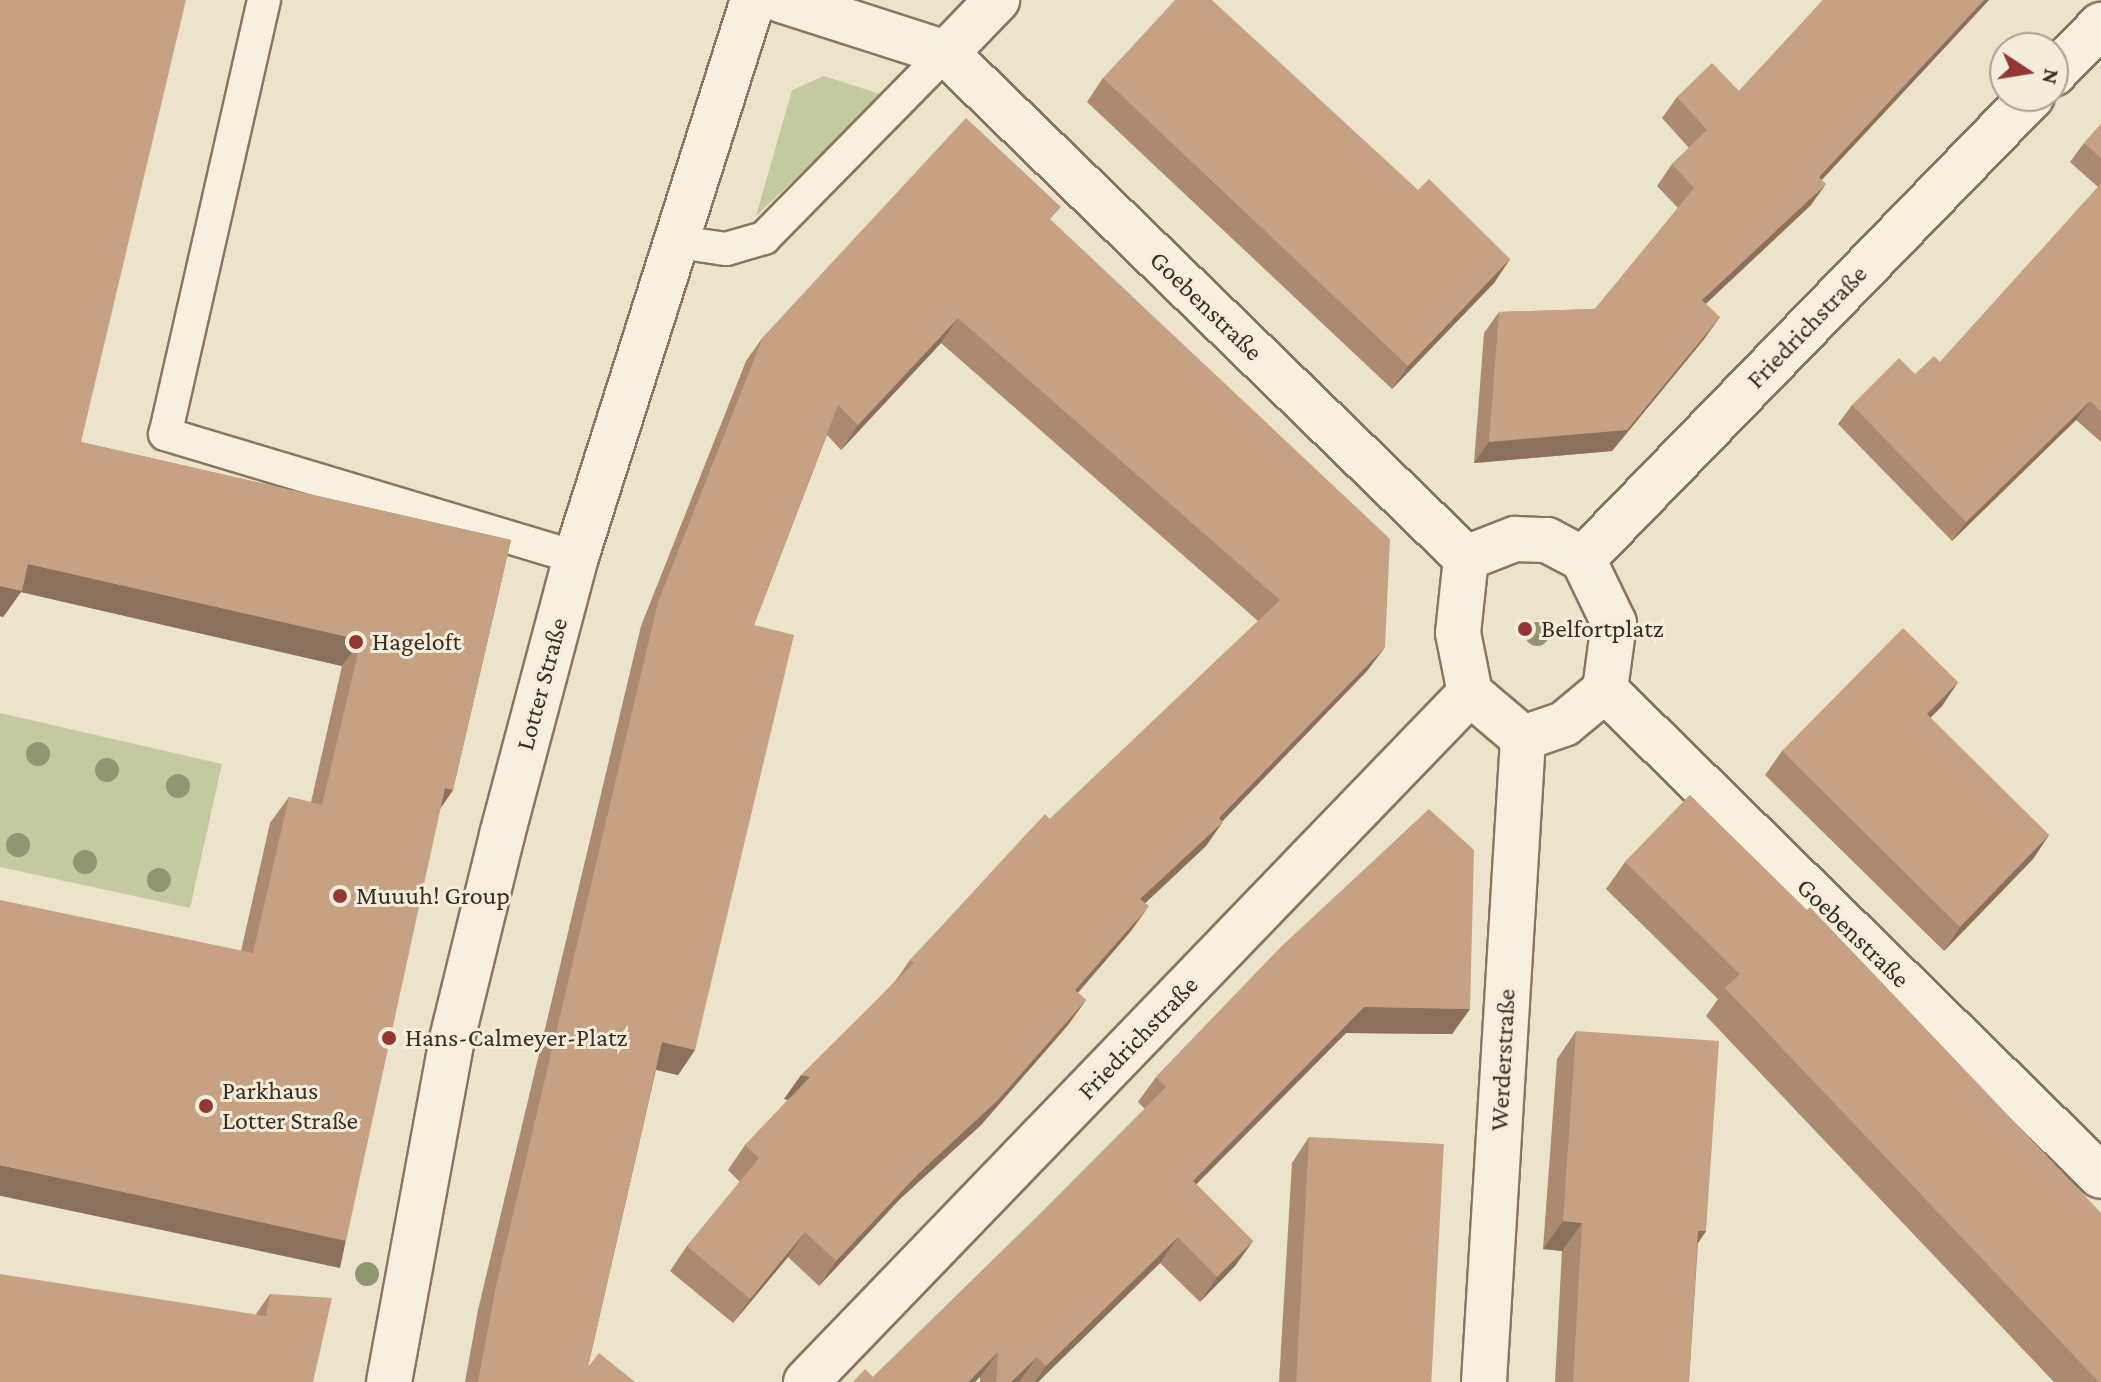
<!DOCTYPE html>
<meta charset="utf-8">
<style>
body{margin:0}
#map{position:relative;width:2101px;height:1382px;overflow:hidden;background:#ece3cb;font-family:"Crimson Pro",serif}
div>[style]{position:absolute}
[style*='--x']{left:calc(var(--x)*1px);top:calc(var(--y)*1px);width:calc(var(--w)*1px);rotate:calc(var(--a)*1deg)}
.green>*{inset:0;background:#c4ca9f}
.roads{filter:drop-shadow(2px 0 #887660) drop-shadow(-2px 0 #887660) drop-shadow(0 2px #887660) drop-shadow(0 -2px #887660)}
.service>*{height:32px;margin:-16px;padding:0 16px;transform-origin:16px;border-radius:16px;background:#f7f0de}
.minor>*{height:44px;margin:-22px;padding:0 22px;transform-origin:22px;border-radius:22px;background:#f7f0de}
.tertiary>*{height:44px;margin:-22px;padding:0 22px;transform-origin:22px;border-radius:22px;background:#f7f0de}
.trees>*{width:24px;height:24px;margin:-12px;border-radius:50%;background:#929572}
.wall>*{inset:0;background:#ab8a71}
.shaded-wall>*{inset:0;background:#8b715c;transform-origin:0 0}
.building>*{inset:0;background:#c7a183;transform-origin:0 0}
.dots>*{width:22px;height:22px;translate:-50% -50%;box-sizing:border-box;border:4px solid #f4edda;border-radius:50%}
span{translate:-50% -50%;white-space:nowrap;text-align:center;line-height:1.15;-webkit-text-stroke:6px #f4edda;paint-order:stroke}
.street-label{font-size:26px;color:#3a2e22}
.poi-label{font-size:26px;color:#3a2e22}
.left{translate:0 -50%;text-align:left}
.north{position:absolute;left:1989px;top:32px;width:80px;height:80px;box-sizing:border-box;background:#f4edda;border:2px solid #aaa190;border-radius:50%;rotate:102deg;font-size:22px;font-weight:700;line-height:32px;text-align:center;color:#3a2e22}
.north::after{content:'';display:block;margin:auto;width:28px;height:36px;background:#933634;clip-path:polygon(50% 0,100% 100%,50% 72%,0 100%)}
</style>
<div id="map">
<div class="green">
<i style="clip-path:polygon(824px 76px,883px 95px,756px 216px,792px 90px)"></i>
<i style="clip-path:polygon(0 713px,222px 764px,190px 908px,0 867px)"></i>
</div>
<div class="roads">
<div class="service">
<i style="--x:264;--y:0;--w:445;--a:102.8"></i>
<i style="--x:165;--y:434;--w:429;--a:16.7"></i>
<i style="--x:678;--y:242;--w:49;--a:8.3"></i>
<i style="--x:726;--y:249;--w:40;--a:-16"></i>
<i style="--x:764;--y:238;--w:260;--a:-45.5"></i>
</div>
<div class="minor">
<i style="--x:781;--y:0;--w:173;--a:17.8"></i>
<i style="--x:946;--y:53;--w:74;--a:-46.1"></i>
<i style="--x:946;--y:53;--w:725;--a:44.16"></i>
<i style="--x:2053;--y:74;--w:69;--a:-45.6"></i>
<i style="--x:1515;--y:539;--w:32;--a:2"></i>
<i style="--x:1547;--y:540;--w:41;--a:27.8"></i>
<i style="--x:1583;--y:559;--w:71;--a:64.2"></i>
<i style="--x:1614;--y:623;--w:68;--a:97.7"></i>
<i style="--x:1605;--y:690;--w:53;--a:140.3"></i>
<i style="--x:1564;--y:724;--w:43;--a:161.1"></i>
<i style="--x:1523;--y:738;--w:70;--a:-139.7"></i>
<i style="--x:1470;--y:693;--w:61;--a:-101.3"></i>
<i style="--x:1458;--y:633;--w:75;--a:-83.9"></i>
<i style="--x:1466;--y:558;--w:53;--a:-21.2"></i>
<i style="--x:1583;--y:559;--w:645;--a:-45.88"></i>
<i style="--x:1605;--y:690;--w:694;--a:44.42"></i>
<i style="--x:806;--y:1382;--w:957;--a:-46.06"></i>
<i style="--x:1484;--y:1382;--w:645;--a:-86.53"></i>
</div>
<div class="tertiary">
<i style="--x:389;--y:1382;--w:345;--a:-79.6"></i>
<i style="--x:451;--y:1043;--w:214;--a:-76.2"></i>
<i style="--x:502;--y:835;--w:288;--a:-75.1"></i>
<i style="--x:576;--y:557;--w:584;--a:-72.37"></i>
</div>
</div>
<div class="trees">
<i style="left:1537px;top:634px"></i>
<i style="left:38px;top:754px"></i>
<i style="left:107px;top:770px"></i>
<i style="left:178px;top:786px"></i>
<i style="left:18px;top:845px"></i>
<i style="left:85px;top:862px"></i>
<i style="left:159px;top:880px"></i>
<i style="left:367px;top:1274px"></i>
</div>
<div class="wall">
<i style="clip-path:polygon(0 0,81px 442px,511px 540px,453px 790px,440px 809px,328px 1267px,241px 951px,270px 823px,289px 797px,311px 802px,342px 666px,21px 592px,3px 617px,0 616px)"></i>
<i style="clip-path:polygon(1823px 0,1989px 0,1822px 179px,1811px 205px,1706px 304px,1705px 338px,1612px 451px,1474px 463px,1484px 333px,1499px 312px,1595px 309px,1678px 208px,1657px 186px,1672px 164px,1689px 148px,1662px 118px,1677px 97px,1739px 91px)"></i>
<i style="clip-path:polygon(1103px 78px,1510px 259px,1494px 283px,1392px 389px,1087px 102px)"></i>
<i style="clip-path:polygon(2101px 124px,2101px 442px,2076px 420px,1952px 541px,1838px 424px,1852px 405px,1940px 362px,2098px 187px,2070px 162px,2084px 143px)"></i>
<i style="clip-path:polygon(1052px 221px,1385px 647px,1367px 671px,1222px 821px,1206px 846px,1145px 903px,1131px 931px,1078px 993px,1086px 1000px,1068px 1025px,981px 1125px,900px 1199px,819px 1286px,788px 1257px,733px 1323px,670px 1271px,687px 1246px,740px 1182px,728px 1170px,745px 1145px,788px 1100px,784px 1099px,896px 980px,910px 960px,1050px 819px,1258px 621px,941px 343px,841px 450px,827px 435px,754px 625px,695px 1050px,678px 1075px,656px 1070px,588px 1367px,635px 1382px,465px 1382px,478px 1310px,641px 626px,746px 361px,763px 337px)"></i>
<i style="clip-path:polygon(1958px 682px,1942px 706px,1930px 718px,2049px 835px,2033px 859px,1944px 951px,1765px 775px,1782px 751px)"></i>
<i style="clip-path:polygon(1690px 795px,2101px 1382px,2054px 1382px,1706px 1016px,1718px 999px,1606px 889px,1625px 862px)"></i>
<i style="clip-path:polygon(1283px 945px,1470px 1009px,1452px 1034px,1346px 1033px,1196px 1184px,1253px 1241px,1235px 1266px,1200px 1302px,1160px 1263px,1038px 1382px,980px 1382px,980px 1377px,873px 1377px,1038px 1216px,1145px 1109px,1138px 1102px,1156px 1077px)"></i>
<i style="clip-path:polygon(1576px 1031px,1706px 1231px,1698px 1243px,1689px 1382px,1555px 1382px,1562px 1251px,1543px 1249px,1557px 1059px)"></i>
<i style="clip-path:polygon(1309px 1137px,1431px 1382px,1279px 1382px,1292px 1163px)"></i>
<i style="clip-path:polygon(270px 1294px,313px 1382px,256px 1314px)"></i>
</div>
<div class="shaded-wall">
<i style="clip-path:polygon(1984px 0,1989px 0,1805px 198px,1819px 177px)"></i>
<i style="clip-path:polygon(1826px 184px,1811px 205px,1687px 321px,1702px 300px)"></i>
<i style="clip-path:polygon(1510px 259px,1494px 283px,1392px 389px,1408px 366px)"></i>
<i style="clip-path:polygon(1720px 317px,1705px 338px,1612px 451px,1474px 463px,1489px 442px)"></i>
<i style="clip-path:polygon(958px 318px,941px 343px,841px 450px,858px 425px)"></i>
<i style="clip-path:polygon(2090px 401px,2076px 420px,1952px 541px,1966px 522px)"></i>
<i style="clip-path:polygon(28px 564px,361px 640px,342px 666px,21px 592px,3px 617px,0 616px,0 586px)"></i>
<i style="clip-path:polygon(1385px 647px,1367px 671px,1214px 830px,1223px 822px,1206px 846px,1123px 924px,1140px 899px)"></i>
<i style="clip-path:polygon(1958px 682px,1942px 706px,1910px 738px,1927px 714px)"></i>
<i style="clip-path:polygon(445px 788px,453px 790px,435px 816px)"></i>
<i style="clip-path:polygon(2049px 835px,2033px 859px,1944px 951px,1960px 927px)"></i>
<i style="clip-path:polygon(1149px 906px,1131px 931px,1058px 1015px,1075px 990px)"></i>
<i style="clip-path:polygon(1086px 1000px,1068px 1025px,981px 1125px,900px 1199px,819px 1286px,836px 1261px,918px 1174px)"></i>
<i style="clip-path:polygon(1364px 1007px,1470px 1009px,1452px 1034px,1346px 1033px,1175px 1206px,1193px 1181px)"></i>
<i style="clip-path:polygon(662px 1042px,695px 1050px,678px 1075px,645px 1067px)"></i>
<i style="clip-path:polygon(801px 1075px,810px 1077px,793px 1101px,784px 1099px)"></i>
<i style="left:0;top:1165px;width:354px;height:30px;rotate:12deg"></i>
<i style="clip-path:polygon(1563px 1221px,1582px 1223px,1562px 1251px,1543px 1249px)"></i>
<i style="clip-path:polygon(1698px 1231px,1706px 1231px,1686px 1260px)"></i>
<i style="clip-path:polygon(805px 1232px,788px 1257px,733px 1323px,750px 1299px)"></i>
<i style="clip-path:polygon(1178px 1237px,1160px 1263px,1038px 1382px,1035px 1382px,1046px 1366px)"></i>
<i style="clip-path:polygon(1253px 1241px,1235px 1266px,1200px 1302px,1217px 1277px)"></i>
<i style="clip-path:polygon(998px 1352px,980px 1377px,975px 1382px,968px 1382px)"></i>
<i style="clip-path:polygon(1037px 1357px,1019px 1382px,1011px 1382px)"></i>
</div>
<div class="building">
<i style="clip-path:polygon(0 0,186px 0,81px 442px,511px 540px,453px 790px,445px 788px,346px 1241px,0 1165px,0 900px,253px 953px,289px 797px,322px 805px,361px 640px,28px 564px,22px 591px,0 586px)"></i>
<i style="clip-path:polygon(1175px 0,1212px 0,1418px 190px,1429px 179px,1510px 259px,1408px 366px,1103px 78px)"></i>
<i style="clip-path:polygon(1823px 0,1984px 0,1819px 177px,1826px 184px,1702px 300px,1720px 317px,1627px 430px,1489px 442px,1499px 312px,1595px 309px,1694px 188px,1672px 164px,1707px 130px,1677px 97px,1712px 63px,1739px 91px)"></i>
<i style="clip-path:polygon(966px 118px,1061px 207px,1050px 219px,1390px 539px,1385px 647px,1219px 818px,1223px 822px,1140px 899px,1149px 906px,1075px 990px,1086px 1000px,998px 1100px,918px 1174px,836px 1261px,805px 1232px,750px 1299px,687px 1246px,759px 1158px,745px 1145px,810px 1077px,801px 1075px,914px 963px,910px 960px,1045px 814px,1050px 819px,1280px 600px,958px 318px,858px 425px,838px 405px,754px 625px,794px 635px,695px 1050px,662px 1042px,588px 1367px,599px 1353px,635px 1382px,478px 1382px,496px 1286px,658px 602px,763px 337px)"></i>
<i style="clip-path:polygon(2101px 124px,2101px 158px,2084px 143px)"></i>
<i style="clip-path:polygon(2101px 184px,2101px 411px,2090px 401px,1966px 522px,1852px 405px,1899px 358px,1915px 374px,1934px 356px,1940px 362px)"></i>
<i style="clip-path:polygon(1903px 628px,1958px 682px,1927px 714px,2049px 835px,1960px 927px,1782px 751px)"></i>
<i style="clip-path:polygon(1690px 795px,1807px 910px,1810px 907px,2101px 1213px,2101px 1382px,2099px 1382px,1725px 988px,1740px 974px,1625px 862px)"></i>
<i style="clip-path:polygon(1429px 809px,1474px 850px,1470px 1009px,1364px 1007px,1193px 1181px,1253px 1241px,1217px 1277px,1178px 1237px,1046px 1366px,1037px 1357px,1011px 1382px,996px 1382px,998px 1352px,968px 1382px,853px 1382px,865px 1369px,873px 1377px,1038px 1216px,1166px 1087px,1156px 1077px,1283px 945px)"></i>
<i style="clip-path:polygon(1576px 1031px,1719px 1041px,1706px 1231px,1698px 1231px,1689px 1382px,1573px 1382px,1582px 1223px,1563px 1221px)"></i>
<i style="left:1309px;top:1137px;width:135px;height:245px;rotate:3deg"></i>
<i style="clip-path:polygon(0 1274px,266px 1316px,270px 1294px,332px 1298px,313px 1382px,0 1382px)"></i>
</div>
<div class="dots">
<i style="left:1525px;top:629px;background:#933634"></i>
<i style="left:356px;top:642px;background:#933634"></i>
<i style="left:340px;top:896px;background:#933634"></i>
<i style="left:389px;top:1038px;background:#933634"></i>
<i style="left:206px;top:1106px;background:#933634"></i>
</div>
<div class="street-label">
<span style="left:1206px;top:306px;rotate:44deg">Goebenstraße</span>
<span style="left:1807px;top:327px;rotate:-46deg">Friedrichstraße</span>
<span style="left:542px;top:684px;rotate:-75deg">Lotter Straße</span>
<span style="left:1853px;top:933px;rotate:44deg">Goebenstraße</span>
<span style="left:1138px;top:1038px;rotate:-46deg">Friedrichstraße</span>
<span style="left:1503px;top:1060px;rotate:-87deg">Werderstraße</span>
</div>
<div class="poi-label">
<span class="left" style="left:1541px;top:629px">Belfortplatz</span>
<span class="left" style="left:372px;top:642px">Hageloft</span>
<span class="left" style="left:356px;top:896px">Muuuh! Group</span>
<span class="left" style="left:405px;top:1038px">Hans-Calmeyer-Platz</span>
<span class="left" style="left:222px;top:1106px">Parkhaus<br>Lotter Straße</span>
</div>
<div class="north">N</div>
</div>
